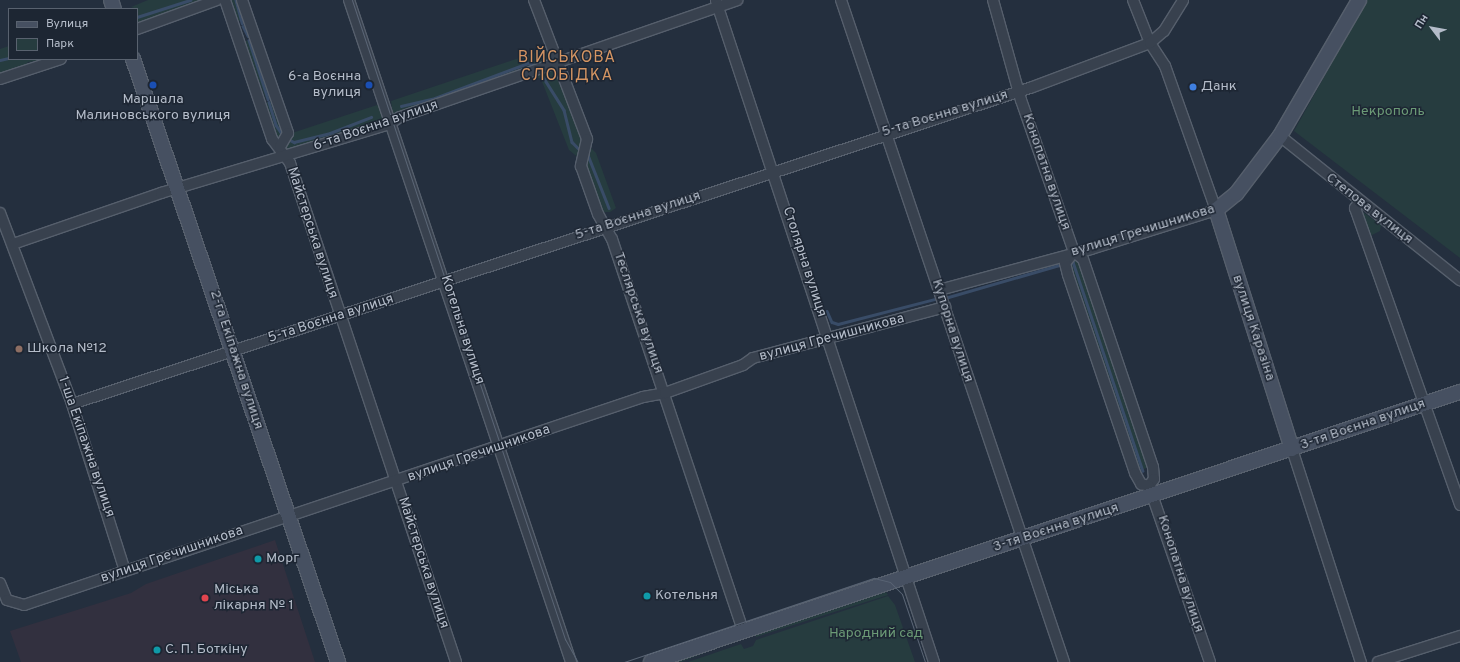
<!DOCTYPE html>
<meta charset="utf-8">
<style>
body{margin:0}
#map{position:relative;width:1460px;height:662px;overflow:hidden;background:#242f3e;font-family:Overpass,sans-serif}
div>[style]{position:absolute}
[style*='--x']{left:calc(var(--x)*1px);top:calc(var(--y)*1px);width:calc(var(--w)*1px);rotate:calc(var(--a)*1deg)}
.medical>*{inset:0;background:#32303f}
.green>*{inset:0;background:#263c3f}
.stream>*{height:2.5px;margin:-1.25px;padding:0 1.25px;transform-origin:1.25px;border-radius:1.25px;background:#394c67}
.roads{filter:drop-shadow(1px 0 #565f6c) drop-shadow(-1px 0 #565f6c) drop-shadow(0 1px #565f6c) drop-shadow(0 -1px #565f6c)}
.street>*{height:10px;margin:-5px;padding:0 5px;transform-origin:5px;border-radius:5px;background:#38414e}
.secondary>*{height:14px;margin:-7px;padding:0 7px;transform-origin:7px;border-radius:7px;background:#465061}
.tram>*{height:1px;margin:-0.5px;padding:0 0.5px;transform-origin:0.5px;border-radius:0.5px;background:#5a6575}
.dots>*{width:11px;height:11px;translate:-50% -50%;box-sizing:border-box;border:2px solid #1d2633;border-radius:50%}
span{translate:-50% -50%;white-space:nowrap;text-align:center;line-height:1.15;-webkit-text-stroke:3px #1d2633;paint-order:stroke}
.poi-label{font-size:14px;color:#b4bcc9}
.right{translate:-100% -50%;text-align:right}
.left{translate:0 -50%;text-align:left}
.park-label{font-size:14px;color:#6b9a76}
.street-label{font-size:14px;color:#b4bcc9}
.quarter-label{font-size:16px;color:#d59563;letter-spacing:1px}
.legend{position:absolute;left:8px;top:8px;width:130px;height:52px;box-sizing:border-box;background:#1d2633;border:1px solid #59626f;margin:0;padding:5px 7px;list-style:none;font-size:12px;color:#b4bcc9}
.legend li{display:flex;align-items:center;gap:8px;height:20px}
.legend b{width:20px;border:1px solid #59626f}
.north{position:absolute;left:1412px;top:8px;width:40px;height:40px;-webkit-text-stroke:3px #1d2633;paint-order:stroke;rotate:302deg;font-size:11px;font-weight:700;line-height:16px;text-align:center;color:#b4bcc9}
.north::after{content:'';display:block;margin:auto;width:14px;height:18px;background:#b4bcc9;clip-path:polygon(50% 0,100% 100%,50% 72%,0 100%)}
</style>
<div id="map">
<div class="medical">
<i style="clip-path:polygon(275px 540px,315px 662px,21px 662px,10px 631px,131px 593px,146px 584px)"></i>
</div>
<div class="green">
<i style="clip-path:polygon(148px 0,210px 0,137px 24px,137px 9px,131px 7px)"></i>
<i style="clip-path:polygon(229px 0,240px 0,246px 21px,236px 21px)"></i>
<i style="clip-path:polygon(1367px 0,1460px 0,1460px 258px,1294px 131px)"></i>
<i style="clip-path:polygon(252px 39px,272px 96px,266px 99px,245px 46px,244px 42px)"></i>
<i style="clip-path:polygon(9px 46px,9px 59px,56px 59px,28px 62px,21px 70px,0 76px,0 49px)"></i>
<i style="clip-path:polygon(546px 49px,551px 60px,393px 115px,391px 101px)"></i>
<i style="clip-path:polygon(552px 68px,557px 70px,583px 136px,580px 159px,569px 150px,541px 79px,533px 75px)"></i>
<i style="clip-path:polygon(272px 101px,276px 105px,284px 137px,276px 141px,265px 103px)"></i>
<i style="clip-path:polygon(377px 105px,381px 107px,385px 118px,382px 123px,290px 152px,287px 150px,285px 142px,292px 133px)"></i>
<i style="clip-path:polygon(590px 147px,596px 153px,616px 208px,610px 212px,599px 212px,583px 166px)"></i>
<i style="clip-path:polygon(1360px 210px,1381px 225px,1380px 231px,1368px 237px)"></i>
<i style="clip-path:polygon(1073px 255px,1079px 259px,1149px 467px,1136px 472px,1068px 260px)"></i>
<i style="clip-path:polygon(886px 592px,888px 595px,756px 637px,756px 635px)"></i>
<i style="clip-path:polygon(888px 596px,895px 605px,915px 662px,688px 662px,741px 644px,744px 649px,753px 646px,756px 640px)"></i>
<i style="clip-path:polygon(736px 641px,681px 662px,670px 662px)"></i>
</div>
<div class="stream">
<i style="--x:236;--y:0;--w:24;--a:75"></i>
<i style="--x:137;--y:17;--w:56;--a:-17.8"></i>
<i style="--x:243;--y:26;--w:11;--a:63"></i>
<i style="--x:249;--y:40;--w:62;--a:72.1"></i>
<i style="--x:0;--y:60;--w:9;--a:-13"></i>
<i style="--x:540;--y:72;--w:45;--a:57.7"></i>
<i style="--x:564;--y:110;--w:33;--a:76"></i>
<i style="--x:572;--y:142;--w:13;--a:45"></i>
<i style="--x:269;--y:102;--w:24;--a:73"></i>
<i style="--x:276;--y:125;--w:14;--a:56"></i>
<i style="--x:401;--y:106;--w:35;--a:-13"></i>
<i style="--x:435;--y:98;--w:99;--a:-20.6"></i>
<i style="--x:528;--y:63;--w:7;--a:16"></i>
<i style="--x:288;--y:139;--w:7;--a:27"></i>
<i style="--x:294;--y:142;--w:37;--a:-14"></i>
<i style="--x:330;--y:133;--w:44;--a:-21.3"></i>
<i style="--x:588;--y:155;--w:57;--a:68.4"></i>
<i style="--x:1070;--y:263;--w:3;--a:-18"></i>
<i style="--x:1073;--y:262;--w:220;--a:71.5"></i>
<i style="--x:945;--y:298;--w:123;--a:-16.1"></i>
<i style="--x:827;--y:311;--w:12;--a:66"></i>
<i style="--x:832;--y:322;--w:6;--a:18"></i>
<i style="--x:838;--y:324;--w:100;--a:-14.5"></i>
</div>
<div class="roads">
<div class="street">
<i style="--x:225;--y:0;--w:147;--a:71.3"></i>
<i style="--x:272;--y:139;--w:30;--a:53"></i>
<i style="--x:290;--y:163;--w:526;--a:71.6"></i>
<i style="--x:242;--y:0;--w:141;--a:70.9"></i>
<i style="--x:288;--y:133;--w:16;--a:120"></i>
<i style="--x:349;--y:0;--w:698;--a:71.46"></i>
<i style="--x:534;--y:0;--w:149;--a:69.1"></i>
<i style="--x:587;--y:139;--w:28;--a:103"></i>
<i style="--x:581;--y:166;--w:51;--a:70.5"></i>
<i style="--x:598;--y:214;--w:29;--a:61"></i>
<i style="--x:612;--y:239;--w:413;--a:71.5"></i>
<i style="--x:841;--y:0;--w:699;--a:71.38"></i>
<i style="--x:993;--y:0;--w:104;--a:74.4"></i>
<i style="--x:1021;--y:100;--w:161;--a:70.8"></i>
<i style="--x:1074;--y:252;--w:11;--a:38"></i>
<i style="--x:1083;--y:259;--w:219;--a:71.4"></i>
<i style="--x:1153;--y:467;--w:12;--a:85"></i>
<i style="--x:1154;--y:479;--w:9;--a:126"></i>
<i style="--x:1149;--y:486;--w:186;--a:70.9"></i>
<i style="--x:716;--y:1;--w:696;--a:71.75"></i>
<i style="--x:137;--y:29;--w:85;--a:-19.9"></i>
<i style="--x:0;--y:79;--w:64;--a:-18.2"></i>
<i style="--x:1280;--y:136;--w:231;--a:38.7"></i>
<i style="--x:1360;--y:202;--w:8;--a:130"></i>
<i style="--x:1355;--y:208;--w:315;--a:70.5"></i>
<i style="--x:0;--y:213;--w:204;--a:69.3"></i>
<i style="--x:72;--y:404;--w:175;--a:72.4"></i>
<i style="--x:13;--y:244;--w:157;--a:-19"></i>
<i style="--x:161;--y:193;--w:238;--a:-16.8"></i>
<i style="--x:389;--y:124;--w:13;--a:-32"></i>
<i style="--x:400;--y:117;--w:357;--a:-19.1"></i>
<i style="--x:1074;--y:252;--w:14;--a:129"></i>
<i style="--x:1065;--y:263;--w:12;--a:76"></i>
<i style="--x:1068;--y:275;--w:209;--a:71.3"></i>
<i style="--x:1135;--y:473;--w:13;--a:61"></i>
<i style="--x:1141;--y:484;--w:8;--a:14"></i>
<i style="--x:939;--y:290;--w:157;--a:-15.1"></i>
<i style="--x:1091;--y:249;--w:131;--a:-17.3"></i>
<i style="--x:1216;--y:210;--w:153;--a:-109.5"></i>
<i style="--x:1165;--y:66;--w:27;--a:-123"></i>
<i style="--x:1150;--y:43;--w:46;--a:-111.6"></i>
<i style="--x:72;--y:404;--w:1009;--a:-18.26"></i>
<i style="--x:1030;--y:88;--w:128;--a:-20.6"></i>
<i style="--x:1150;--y:43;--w:18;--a:-41"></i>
<i style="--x:1164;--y:31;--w:36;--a:-58"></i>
<i style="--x:1292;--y:449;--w:224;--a:72.1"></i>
<i style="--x:0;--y:583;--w:18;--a:68"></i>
<i style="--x:7;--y:600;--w:18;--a:16"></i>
<i style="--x:24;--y:605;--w:653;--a:-18.57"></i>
<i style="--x:643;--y:397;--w:22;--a:-10"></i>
<i style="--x:665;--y:393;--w:83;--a:-19.7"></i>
<i style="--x:743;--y:365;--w:12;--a:-35"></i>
<i style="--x:753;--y:358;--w:199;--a:-14.9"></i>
<i style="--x:1378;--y:662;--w:86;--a:-17.6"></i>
</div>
<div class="secondary">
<i style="--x:111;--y:0;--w:9;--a:72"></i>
<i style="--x:133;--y:59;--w:637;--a:71.22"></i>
<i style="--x:1292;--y:449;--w:251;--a:-107.6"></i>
<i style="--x:1216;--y:210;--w:26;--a:-39"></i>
<i style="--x:1236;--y:194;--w:73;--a:-52.8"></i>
<i style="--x:1280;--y:136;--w:157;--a:-59.8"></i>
<i style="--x:651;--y:662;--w:853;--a:-18.46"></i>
</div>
</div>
<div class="tram">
<i style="--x:352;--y:0;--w:674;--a:71.57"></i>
<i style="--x:565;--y:639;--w:26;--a:61"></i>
<i style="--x:624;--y:662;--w:264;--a:-18.6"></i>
<i style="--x:874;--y:578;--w:16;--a:14"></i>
<i style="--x:890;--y:582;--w:17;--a:45"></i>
<i style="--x:902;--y:594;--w:72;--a:71.3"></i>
</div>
<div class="dots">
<i style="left:153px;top:85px;background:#1a4fb4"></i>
<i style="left:369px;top:85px;background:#1a4fb4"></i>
<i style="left:1193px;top:87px;background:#3f7fe0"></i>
<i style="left:19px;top:349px;background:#8d6e63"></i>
<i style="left:258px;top:559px;background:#0f9aa8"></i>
<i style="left:647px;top:596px;background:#0f9aa8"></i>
<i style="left:205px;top:598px;background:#e0444e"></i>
<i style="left:157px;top:650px;background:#0f9aa8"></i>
</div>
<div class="poi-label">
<span class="right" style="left:361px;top:85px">6-а Воєнна<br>вулиця</span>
<span class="left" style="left:1201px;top:87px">Данк</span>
<span style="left:153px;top:108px">Маршала<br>Малиновського вулиця</span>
<span class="left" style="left:27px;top:349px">Школа №12</span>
<span class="left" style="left:266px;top:559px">Морг</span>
<span class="left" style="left:214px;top:598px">Міська<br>лікарня № 1</span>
<span class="left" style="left:655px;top:596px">Котельня</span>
<span class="left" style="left:165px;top:650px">С. П. Боткіну</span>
</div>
<div class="park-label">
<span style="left:1388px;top:112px">Некрополь</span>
<span style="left:876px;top:634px">Народний сад</span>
</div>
<div class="street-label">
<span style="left:945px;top:114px;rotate:-17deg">5-та Воєнна вулиця</span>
<span style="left:376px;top:126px;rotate:-19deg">6-та Воєнна вулиця</span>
<span style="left:1046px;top:172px;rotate:71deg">Конопатна вулиця</span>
<span style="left:1369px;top:209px;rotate:38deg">Степова вулиця</span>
<span style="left:638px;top:216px;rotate:-18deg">5-та Воєнна вулиця</span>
<span style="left:1143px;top:231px;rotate:-17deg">вулиця Гречишникова</span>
<span style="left:312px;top:233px;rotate:72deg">Майстерська вулиця</span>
<span style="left:804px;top:262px;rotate:72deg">Столярна вулиця</span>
<span style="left:638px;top:313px;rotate:71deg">Теслярська вулиця</span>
<span style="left:331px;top:319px;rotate:-18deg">5-та Воєнна вулиця</span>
<span style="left:1253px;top:328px;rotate:72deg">вулиця Каразіна</span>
<span style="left:462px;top:330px;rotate:72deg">Котельна вулиця</span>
<span style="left:952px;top:331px;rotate:72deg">Купорна вулиця</span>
<span style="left:832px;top:338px;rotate:-15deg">вулиця Гречишникова</span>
<span style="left:236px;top:360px;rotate:72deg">2-га Екіпажна вулиця</span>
<span style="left:1363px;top:425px;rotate:-19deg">3-тя Воєнна вулиця</span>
<span style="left:86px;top:447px;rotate:71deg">1-ша Екіпажна вулиця</span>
<span style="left:479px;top:454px;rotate:-19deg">вулиця Гречишникова</span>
<span style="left:1056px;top:528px;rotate:-18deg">3-тя Воєнна вулиця</span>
<span style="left:172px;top:555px;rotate:-19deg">вулиця Гречишникова</span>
<span style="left:423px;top:563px;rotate:72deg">Майстерська вулиця</span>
<span style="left:1180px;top:574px;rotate:72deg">Конопатна вулиця</span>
</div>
<div class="quarter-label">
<span style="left:567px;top:67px">ВІЙСЬКОВА<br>СЛОБІДКА</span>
</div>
<ul class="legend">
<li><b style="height:5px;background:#465061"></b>Вулиця</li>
<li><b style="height:11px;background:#263c3f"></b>Парк</li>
</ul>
<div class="north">Пн</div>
</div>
